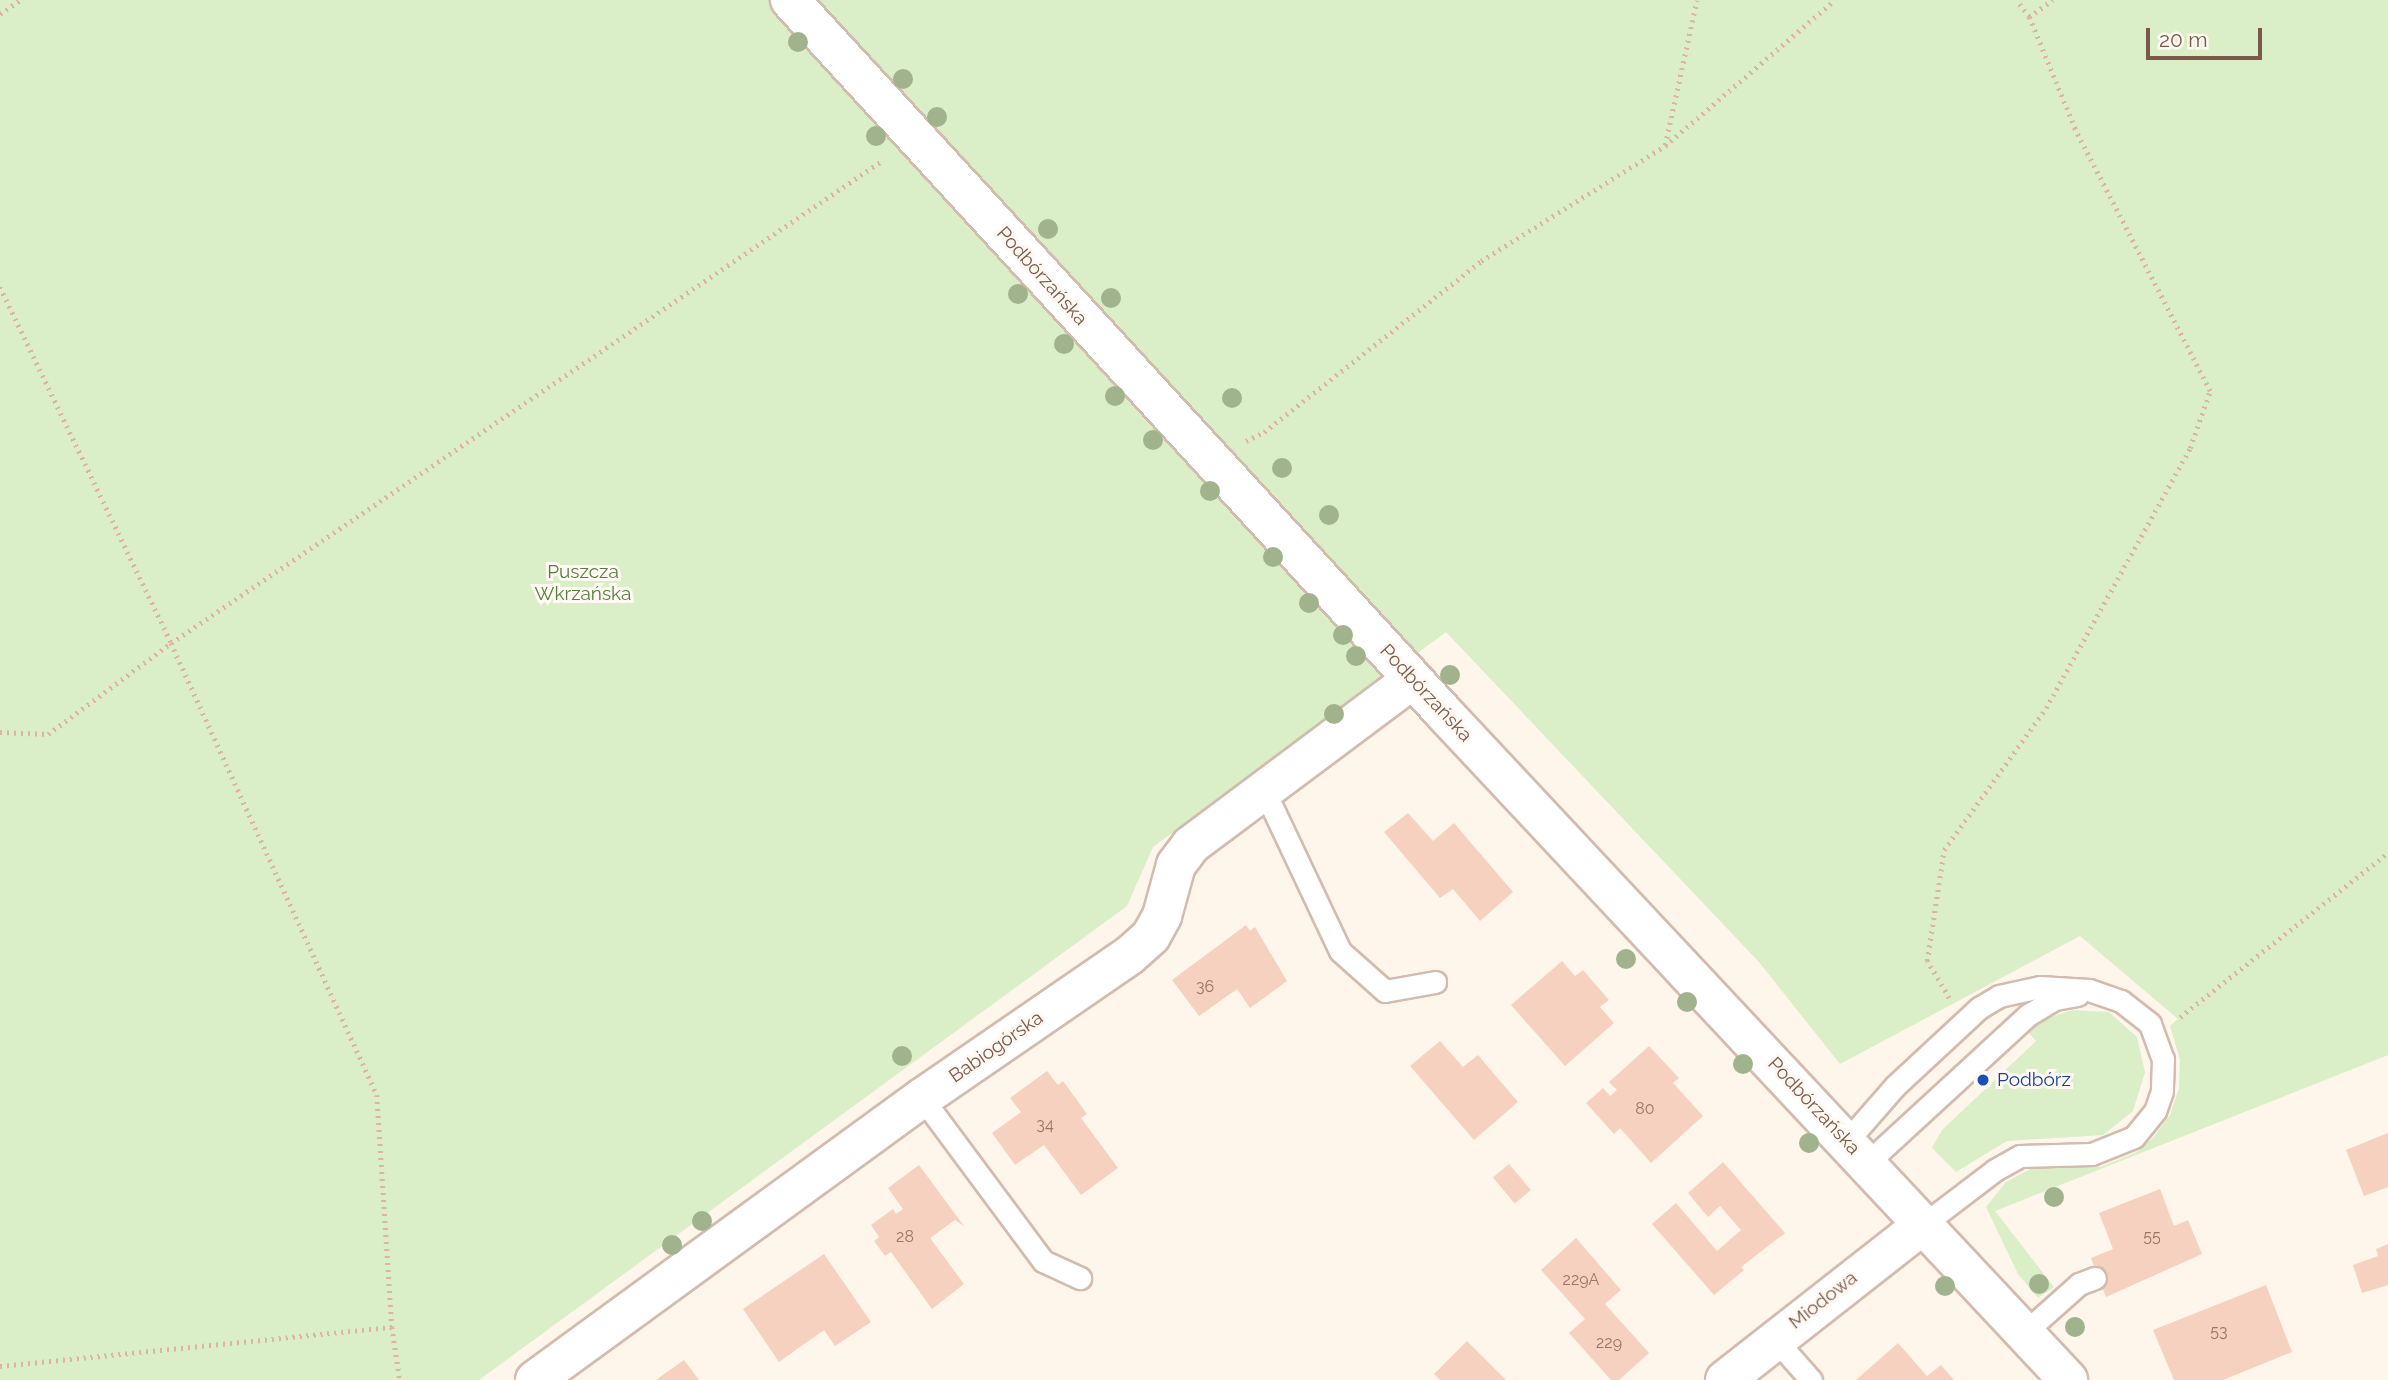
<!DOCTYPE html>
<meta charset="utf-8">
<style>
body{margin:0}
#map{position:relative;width:2388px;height:1380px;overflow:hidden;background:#fef5eb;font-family:Raleway,sans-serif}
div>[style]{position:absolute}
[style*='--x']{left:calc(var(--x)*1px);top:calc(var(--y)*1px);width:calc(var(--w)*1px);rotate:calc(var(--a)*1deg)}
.green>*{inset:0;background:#daeec7}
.building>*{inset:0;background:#f6d1c0;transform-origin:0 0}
.path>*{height:4.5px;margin-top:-2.25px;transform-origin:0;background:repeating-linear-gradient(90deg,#dcb4a2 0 2px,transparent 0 7px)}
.roads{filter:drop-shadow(2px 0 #d3bbae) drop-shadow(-2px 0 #d3bbae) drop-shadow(0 2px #d3bbae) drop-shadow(0 -2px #d3bbae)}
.lane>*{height:21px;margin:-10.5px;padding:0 10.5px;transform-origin:10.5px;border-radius:10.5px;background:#fff}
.street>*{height:38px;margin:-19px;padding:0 19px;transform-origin:19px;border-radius:19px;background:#fff}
.trees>*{width:20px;height:20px;margin:-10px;border-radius:50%;background:#a1b38c}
.dots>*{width:19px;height:19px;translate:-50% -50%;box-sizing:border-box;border:4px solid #fff9f3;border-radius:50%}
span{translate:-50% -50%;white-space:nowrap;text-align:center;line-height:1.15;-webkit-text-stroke:6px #fff9f3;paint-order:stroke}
.number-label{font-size:16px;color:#9a7668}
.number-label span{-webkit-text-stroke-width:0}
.street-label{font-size:19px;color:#7c584a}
.park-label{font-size:19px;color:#557d3e}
.transit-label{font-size:19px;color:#164399}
.left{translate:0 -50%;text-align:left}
.scale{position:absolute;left:2146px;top:28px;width:116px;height:32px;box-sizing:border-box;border:4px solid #7c584a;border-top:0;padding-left:9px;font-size:21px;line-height:24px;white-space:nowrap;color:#7c584a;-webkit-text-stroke:5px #fff9f3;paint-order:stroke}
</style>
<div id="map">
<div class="green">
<i style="clip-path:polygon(0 0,2388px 0,2388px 1055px,1995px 1211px,2054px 1287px,2038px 1298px,2018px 1274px,1986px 1207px,2006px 1182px,2032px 1168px,2101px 1167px,2137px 1152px,2152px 1139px,2170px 1115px,2179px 1088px,2180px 1060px,2170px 1026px,2178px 1019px,2080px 936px,1840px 1064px,1759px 962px,1446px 632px,1153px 847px,1127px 906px,479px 1380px,0 1380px)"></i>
<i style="clip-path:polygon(2072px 1010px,2109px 1012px,2137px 1037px,2145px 1072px,2133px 1111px,2103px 1135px,2007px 1141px,1956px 1172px,1932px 1148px,1942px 1130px,2036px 1041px,2028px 1032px,2045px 1019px)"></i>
</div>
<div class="building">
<i style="clip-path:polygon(1408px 813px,1433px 841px,1454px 823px,1513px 892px,1480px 921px,1453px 889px,1440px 898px,1384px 832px)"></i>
<i style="clip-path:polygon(1246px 925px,1250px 931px,1255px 927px,1287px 981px,1250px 1008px,1237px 989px,1199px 1016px,1172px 980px)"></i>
<i style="clip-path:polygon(1562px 961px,1575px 976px,1583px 970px,1609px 1000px,1600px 1007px,1614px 1023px,1565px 1066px,1511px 1005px)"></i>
<i style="clip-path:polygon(1440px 1041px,1463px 1067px,1478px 1055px,1518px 1102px,1474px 1140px,1410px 1066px)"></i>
<i style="clip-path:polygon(1649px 1046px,1679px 1078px,1673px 1083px,1703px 1116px,1651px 1163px,1620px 1128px,1614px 1134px,1586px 1103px,1603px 1088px,1610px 1096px,1617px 1090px,1609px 1082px)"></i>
<i style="clip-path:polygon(1047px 1071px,1058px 1085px,1063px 1081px,1087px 1114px,1081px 1118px,1118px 1168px,1081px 1195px,1044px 1145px,1015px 1165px,992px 1133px,1021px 1112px,1010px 1098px)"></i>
<i style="clip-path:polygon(2388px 1133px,2388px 1187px,2364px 1196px,2346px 1150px)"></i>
<i style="clip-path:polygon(1723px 1162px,1785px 1233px,1741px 1267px,1744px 1270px,1714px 1295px,1652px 1224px,1676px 1203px,1717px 1251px,1741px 1230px,1720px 1206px,1708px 1217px,1688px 1193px)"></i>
<i style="left:1509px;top:1164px;width:34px;height:21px;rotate:50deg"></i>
<i style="clip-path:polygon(919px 1165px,964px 1226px,955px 1220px,930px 1238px,964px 1284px,932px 1309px,891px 1252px,885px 1256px,874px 1241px,879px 1237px,871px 1225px,893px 1209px,896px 1214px,903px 1209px,888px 1188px)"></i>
<i style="clip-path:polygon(2160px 1189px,2174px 1226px,2188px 1220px,2202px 1254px,2106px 1297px,2091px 1258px,2113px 1249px,2099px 1213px)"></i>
<i style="clip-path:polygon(1576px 1238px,1621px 1290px,1605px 1304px,1649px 1353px,1619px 1380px,1611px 1380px,1569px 1333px,1585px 1319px,1541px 1270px)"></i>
<i style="clip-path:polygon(2388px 1244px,2388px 1285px,2362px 1293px,2353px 1265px,2378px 1256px,2376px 1249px)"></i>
<i style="clip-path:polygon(824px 1254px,871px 1322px,835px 1346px,824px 1330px,779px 1362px,743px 1309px)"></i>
<i style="clip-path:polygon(2266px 1285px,2292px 1352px,2223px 1380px,2174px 1380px,2153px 1330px)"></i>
<i style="clip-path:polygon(1467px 1341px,1506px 1380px,1440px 1380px,1434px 1374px)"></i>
<i style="clip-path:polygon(1898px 1343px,1927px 1376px,1941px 1365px,1954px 1380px,1856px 1380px)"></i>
<i style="clip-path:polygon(684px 1360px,699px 1380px,656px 1380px)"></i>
</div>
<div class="path">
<i style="--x:0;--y:14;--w:24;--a:-35"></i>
<i style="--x:2029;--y:17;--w:29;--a:-36"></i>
<i style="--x:1665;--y:145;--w:148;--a:-77.6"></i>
<i style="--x:0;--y:287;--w:395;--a:64.3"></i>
<i style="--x:171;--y:643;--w:497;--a:65.5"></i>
<i style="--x:377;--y:1095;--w:232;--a:86.3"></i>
<i style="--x:392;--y:1327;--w:54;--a:81.4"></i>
<i style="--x:1246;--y:441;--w:20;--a:-27"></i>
<i style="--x:1264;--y:432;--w:276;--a:-38.2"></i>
<i style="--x:1481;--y:261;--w:217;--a:-32"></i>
<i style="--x:1665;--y:146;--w:224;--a:-40.7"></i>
<i style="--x:0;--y:732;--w:48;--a:2.4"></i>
<i style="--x:48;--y:734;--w:153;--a:-36.5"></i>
<i style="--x:171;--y:643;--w:860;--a:-34.15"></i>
<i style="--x:1949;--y:998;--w:43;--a:-120.7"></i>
<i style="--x:1927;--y:961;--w:112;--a:-81.3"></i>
<i style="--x:1944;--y:850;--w:175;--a:-54.3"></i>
<i style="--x:2046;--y:708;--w:297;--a:-61"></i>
<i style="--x:2190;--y:448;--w:60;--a:-70.7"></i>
<i style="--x:2210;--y:391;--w:295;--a:-117.3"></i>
<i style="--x:2075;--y:129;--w:121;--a:-112.3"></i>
<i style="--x:2029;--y:17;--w:21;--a:-127"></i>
<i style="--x:2180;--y:1017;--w:265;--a:-38.3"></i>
<i style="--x:0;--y:1366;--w:394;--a:-5.7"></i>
</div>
<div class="roads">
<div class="lane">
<i style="--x:1264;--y:790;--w:178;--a:64.7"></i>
<i style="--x:1340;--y:951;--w:60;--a:41.6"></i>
<i style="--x:1385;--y:991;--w:51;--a:-10.2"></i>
<i style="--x:922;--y:1098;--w:203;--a:53.4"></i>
<i style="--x:1043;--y:1261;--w:41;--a:24.7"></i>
<i style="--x:1847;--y:1141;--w:73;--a:-48.9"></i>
<i style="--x:1895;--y:1086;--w:115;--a:-42.9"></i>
<i style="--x:1979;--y:1008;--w:23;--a:-31"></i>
<i style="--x:1999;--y:996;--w:42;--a:-12.4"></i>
<i style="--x:2040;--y:987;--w:49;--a:3.5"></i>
<i style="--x:2089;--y:990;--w:34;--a:19"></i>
<i style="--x:2121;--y:1001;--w:37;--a:38"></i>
<i style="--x:2150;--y:1024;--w:37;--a:70"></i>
<i style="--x:2163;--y:1059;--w:32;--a:92"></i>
<i style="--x:2162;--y:1091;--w:21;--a:109"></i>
<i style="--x:2155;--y:1111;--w:33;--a:129"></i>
<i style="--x:2134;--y:1137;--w:45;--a:158"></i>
<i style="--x:2092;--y:1154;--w:72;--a:178.4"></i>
<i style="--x:2020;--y:1156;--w:29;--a:151"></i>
<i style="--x:1995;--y:1170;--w:89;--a:142.7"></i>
<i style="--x:1867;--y:1163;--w:219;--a:-42.6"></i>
<i style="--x:2028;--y:1015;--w:31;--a:-31"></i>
<i style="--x:2055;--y:999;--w:23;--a:-10"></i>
<i style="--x:2024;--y:1333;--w:74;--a:-41.7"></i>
<i style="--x:2079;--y:1284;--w:17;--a:-21"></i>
<i style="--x:1774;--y:1338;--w:56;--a:48.6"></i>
</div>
<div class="street">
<i style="--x:790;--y:0;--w:966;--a:47.47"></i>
<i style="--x:1443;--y:712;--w:915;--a:46.9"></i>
<i style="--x:535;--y:1380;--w:479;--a:-36.1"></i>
<i style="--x:922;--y:1098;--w:252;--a:-34.5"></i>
<i style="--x:1130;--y:955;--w:28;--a:-42"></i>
<i style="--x:1151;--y:936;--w:23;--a:-61"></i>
<i style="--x:1162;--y:916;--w:53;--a:-74.6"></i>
<i style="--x:1176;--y:865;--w:25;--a:-53"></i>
<i style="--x:1191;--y:845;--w:277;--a:-36.8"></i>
<i style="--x:1725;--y:1380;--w:253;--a:-38.1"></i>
</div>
</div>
<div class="trees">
<i style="left:798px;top:42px"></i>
<i style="left:903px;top:79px"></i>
<i style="left:937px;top:117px"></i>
<i style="left:876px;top:136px"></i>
<i style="left:1048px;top:229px"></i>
<i style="left:1018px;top:294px"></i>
<i style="left:1111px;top:298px"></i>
<i style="left:1064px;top:344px"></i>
<i style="left:1115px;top:396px"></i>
<i style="left:1232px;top:398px"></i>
<i style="left:1153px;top:440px"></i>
<i style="left:1282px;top:468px"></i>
<i style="left:1210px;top:491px"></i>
<i style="left:1329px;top:515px"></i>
<i style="left:1273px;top:557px"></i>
<i style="left:1309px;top:603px"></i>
<i style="left:1343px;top:635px"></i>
<i style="left:1356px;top:656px"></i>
<i style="left:1450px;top:675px"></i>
<i style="left:1334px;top:714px"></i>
<i style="left:1626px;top:959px"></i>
<i style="left:1687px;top:1002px"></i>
<i style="left:902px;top:1056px"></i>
<i style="left:1743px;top:1064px"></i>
<i style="left:1809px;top:1143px"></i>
<i style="left:2054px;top:1197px"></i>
<i style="left:702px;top:1221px"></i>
<i style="left:672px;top:1245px"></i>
<i style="left:2039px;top:1284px"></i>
<i style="left:1945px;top:1286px"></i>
<i style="left:2075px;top:1327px"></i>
</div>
<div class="dots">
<i style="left:1983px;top:1080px;background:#1a4fb4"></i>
</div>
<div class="number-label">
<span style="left:1205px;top:987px">36</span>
<span style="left:1645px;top:1109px">80</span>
<span style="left:1045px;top:1125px">34</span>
<span style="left:905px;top:1237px">28</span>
<span style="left:2152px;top:1237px">55</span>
<span style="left:1581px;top:1280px">229A</span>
<span style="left:2219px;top:1332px">53</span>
<span style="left:1609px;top:1343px">229</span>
</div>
<div class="street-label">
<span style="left:1042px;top:276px;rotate:48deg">Podbórzańska</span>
<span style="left:1426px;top:693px;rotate:47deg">Podbórzańska</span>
<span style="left:996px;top:1047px;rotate:-35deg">Babiogórska</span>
<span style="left:1814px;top:1106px;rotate:47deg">Podbórzańska</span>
<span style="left:1823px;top:1300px;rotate:-38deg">Miodowa</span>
</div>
<div class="park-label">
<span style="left:583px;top:583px">Puszcza<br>Wkrzańska</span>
</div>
<div class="transit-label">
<span class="left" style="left:1997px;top:1080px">Podbórz</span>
</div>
<div class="scale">20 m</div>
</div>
